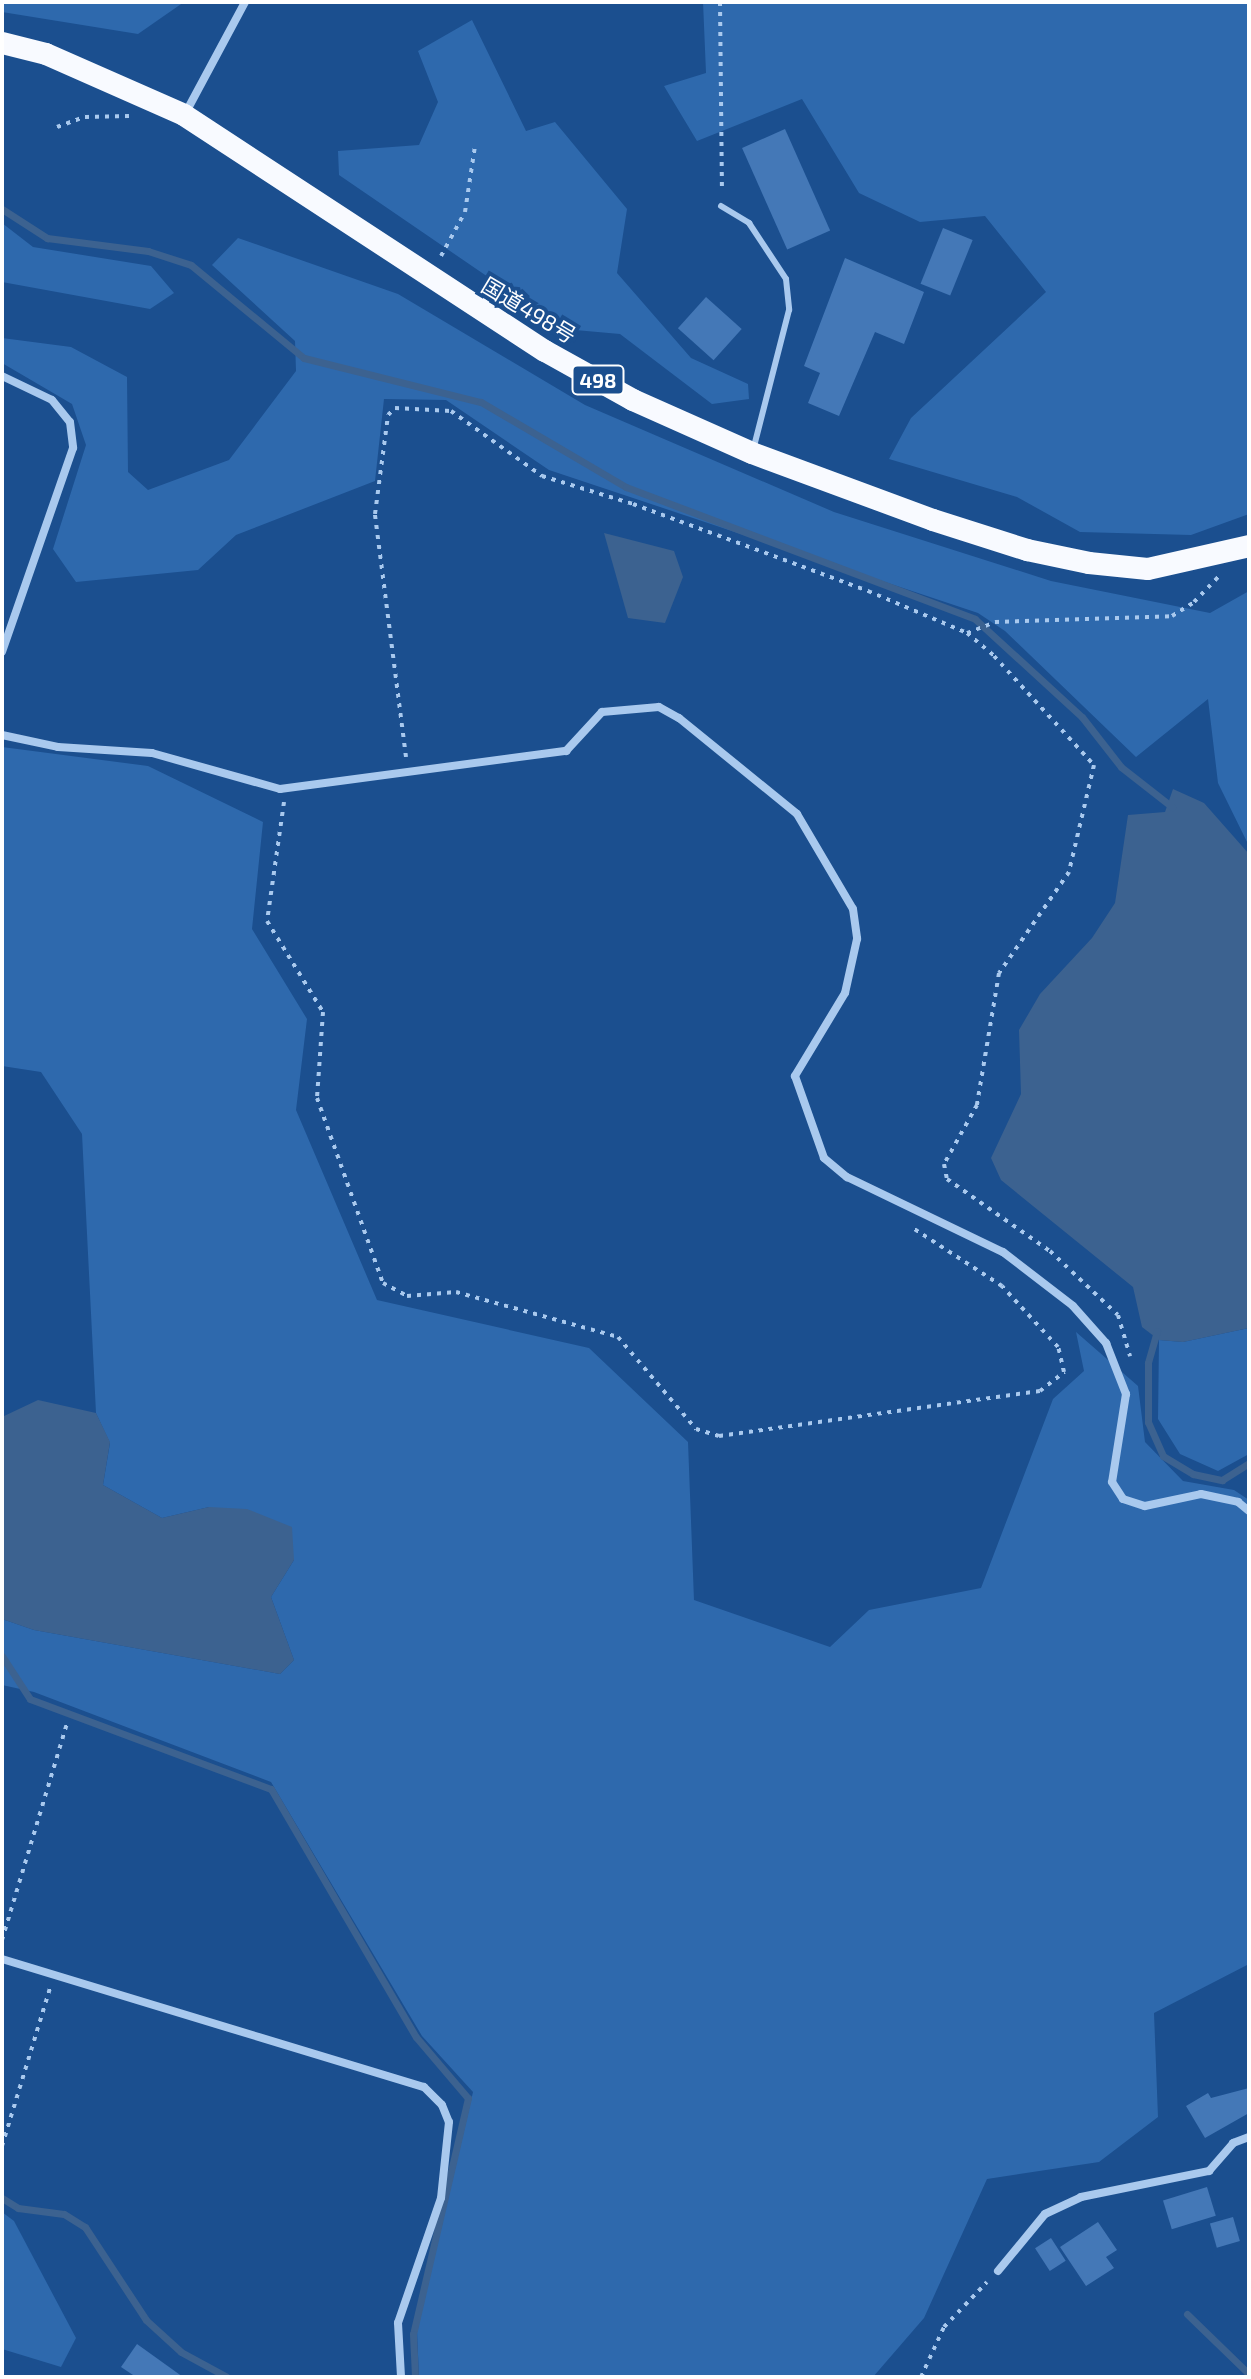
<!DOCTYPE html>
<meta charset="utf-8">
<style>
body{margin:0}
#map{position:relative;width:1251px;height:2379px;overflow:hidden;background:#1b4f8f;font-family:"Exo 2","Noto Sans JP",sans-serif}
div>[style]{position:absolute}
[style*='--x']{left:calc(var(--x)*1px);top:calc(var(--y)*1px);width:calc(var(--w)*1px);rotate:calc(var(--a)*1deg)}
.green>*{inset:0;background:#2e69ad}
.water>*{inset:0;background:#3c6290}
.stream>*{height:7px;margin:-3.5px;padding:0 3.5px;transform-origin:3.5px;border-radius:3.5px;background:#3c6290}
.building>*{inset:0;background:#4478b7;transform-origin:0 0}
.path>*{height:4px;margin-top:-2px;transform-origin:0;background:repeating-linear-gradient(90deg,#a9c9ee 0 4px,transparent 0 10px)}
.service>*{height:6px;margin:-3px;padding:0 3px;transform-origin:3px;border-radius:3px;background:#a9c9ee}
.minor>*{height:8px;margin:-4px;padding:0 4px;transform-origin:4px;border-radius:4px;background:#a9c9ee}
.trunk>*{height:22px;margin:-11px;padding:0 11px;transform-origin:11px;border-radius:11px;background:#f8faff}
span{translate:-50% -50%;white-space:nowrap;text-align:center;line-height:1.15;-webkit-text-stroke:8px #1b4f8f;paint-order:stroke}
.shield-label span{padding:2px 6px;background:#1b4f8f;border:2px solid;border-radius:6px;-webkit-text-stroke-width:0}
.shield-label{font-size:20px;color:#fff;font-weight:700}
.street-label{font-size:22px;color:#fff}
.frame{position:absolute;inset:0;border:4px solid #fff;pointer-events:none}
</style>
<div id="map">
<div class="green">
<i style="clip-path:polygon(2px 2px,184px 2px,138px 34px,2px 12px)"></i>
<i style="clip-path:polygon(703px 2px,1249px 2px,1249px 514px,1191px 535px,1080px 532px,1017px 497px,889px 459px,911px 418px,1046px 292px,985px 216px,920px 222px,859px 193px,802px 99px,697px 141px,664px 86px,706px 73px)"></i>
<i style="clip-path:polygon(472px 20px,526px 131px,555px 122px,627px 209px,617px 273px,691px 358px,748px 384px,749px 399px,712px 404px,620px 334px,564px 329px,339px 175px,338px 151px,419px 145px,438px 102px,418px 51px)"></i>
<i style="clip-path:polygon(2px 223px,33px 247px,151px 266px,174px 293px,150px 309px,2px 282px)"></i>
<i style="clip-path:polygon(238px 238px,398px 294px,585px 405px,834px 512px,1051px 581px,1210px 613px,1249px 591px,1249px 846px,1218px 783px,1208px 699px,1136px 757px,1005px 631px,978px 613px,549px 470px,446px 400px,384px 399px,375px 481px,236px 535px,198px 570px,76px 582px,53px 549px,86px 445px,72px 404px,2px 363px,2px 338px,71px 347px,127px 377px,128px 472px,148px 490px,229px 460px,296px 371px,295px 341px,212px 265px)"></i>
<i style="clip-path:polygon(2px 747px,148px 766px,263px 822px,252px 929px,307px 1019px,296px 1110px,377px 1300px,589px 1348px,688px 1442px,694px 1600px,830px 1647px,869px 1610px,981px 1588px,1053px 1399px,1084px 1371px,1076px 1332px,1138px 1386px,1145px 1442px,1183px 1481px,1234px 1490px,1249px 1500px,1249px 1964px,1154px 2013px,1158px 2117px,1099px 2162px,987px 2179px,924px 2318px,873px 2377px,419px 2377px,417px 2332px,473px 2092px,422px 2036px,271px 1782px,34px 1692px,2px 1685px,2px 1619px,34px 1630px,280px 1674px,294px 1660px,271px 1597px,294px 1560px,209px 1507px,162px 1518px,103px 1485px,110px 1443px,96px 1413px,82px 1134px,41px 1072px,2px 1066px)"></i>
<i style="clip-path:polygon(1249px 1328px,1249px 1454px,1218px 1471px,1180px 1454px,1158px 1419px,1159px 1340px,1183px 1342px)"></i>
<i style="clip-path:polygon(2px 2212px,14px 2221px,76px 2338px,61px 2367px,2px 2349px)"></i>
</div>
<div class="water">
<i style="clip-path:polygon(604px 533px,674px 551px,683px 577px,665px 623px,628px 618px)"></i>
<i style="clip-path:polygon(1173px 789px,1204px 803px,1249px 854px,1249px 1328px,1183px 1342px,1159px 1340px,1142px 1327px,1133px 1287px,1001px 1180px,991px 1158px,1021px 1094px,1019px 1030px,1040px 994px,1092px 938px,1115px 903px,1128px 815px,1165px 812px)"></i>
<i style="clip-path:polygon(38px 1400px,96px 1413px,110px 1442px,103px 1485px,162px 1518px,209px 1507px,247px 1509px,292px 1527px,294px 1560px,271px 1597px,294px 1660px,280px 1674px,34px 1630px,2px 1619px,2px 1417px)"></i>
</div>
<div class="stream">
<i style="--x:2;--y:209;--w:54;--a:32.8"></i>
<i style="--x:47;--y:238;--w:102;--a:7.3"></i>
<i style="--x:148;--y:251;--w:45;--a:18"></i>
<i style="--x:191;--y:265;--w:146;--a:39.5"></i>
<i style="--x:304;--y:358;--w:182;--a:14"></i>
<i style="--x:481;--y:402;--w:168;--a:30.4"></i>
<i style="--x:626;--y:487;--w:373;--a:20.7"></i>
<i style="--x:975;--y:619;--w:145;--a:42.5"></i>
<i style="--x:1082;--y:717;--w:63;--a:52"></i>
<i style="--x:1121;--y:767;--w:65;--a:38.1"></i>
<i style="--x:1157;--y:1331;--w:33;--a:106"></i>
<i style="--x:1148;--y:1363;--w:59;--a:90"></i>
<i style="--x:1148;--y:1422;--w:37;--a:66"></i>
<i style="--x:1163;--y:1456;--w:35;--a:31"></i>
<i style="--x:1193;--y:1474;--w:30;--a:12"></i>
<i style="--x:1222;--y:1480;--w:32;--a:-32"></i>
<i style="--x:2;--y:1656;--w:51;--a:56.9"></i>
<i style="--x:30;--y:1699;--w:257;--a:20.5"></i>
<i style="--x:271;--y:1789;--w:287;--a:59.7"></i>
<i style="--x:416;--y:2037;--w:80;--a:49.6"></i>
<i style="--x:468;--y:2098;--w:242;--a:103.1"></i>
<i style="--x:413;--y:2334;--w:43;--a:87.3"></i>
<i style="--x:2;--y:2198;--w:19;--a:32"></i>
<i style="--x:18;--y:2208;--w:46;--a:7.4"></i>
<i style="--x:64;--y:2214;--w:25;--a:32"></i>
<i style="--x:85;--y:2227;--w:111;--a:56.7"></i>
<i style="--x:146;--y:2320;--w:47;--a:42.4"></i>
<i style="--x:181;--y:2352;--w:52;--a:28.5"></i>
<i style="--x:1187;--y:2314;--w:86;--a:44.1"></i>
</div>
<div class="building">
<i style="left:785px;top:129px;width:111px;height:47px;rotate:66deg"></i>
<i style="left:943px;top:228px;width:32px;height:60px;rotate:22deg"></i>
<i style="clip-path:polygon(845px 258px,924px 292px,904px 344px,875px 332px,839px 416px,808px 403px,820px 373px,804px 366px)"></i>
<i style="left:706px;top:297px;width:48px;height:42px;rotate:42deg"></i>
<i style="clip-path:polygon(1249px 2088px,1249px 2113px,1205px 2138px,1186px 2106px,1208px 2093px,1211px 2098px)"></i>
<i style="left:1207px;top:2187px;width:30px;height:46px;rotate:73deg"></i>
<i style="left:1233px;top:2217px;width:25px;height:24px;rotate:74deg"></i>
<i style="clip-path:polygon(1098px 2222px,1117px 2250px,1106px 2257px,1114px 2268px,1086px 2286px,1060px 2247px)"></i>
<i style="left:1051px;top:2238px;width:27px;height:19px;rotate:57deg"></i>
<i style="clip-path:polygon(137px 2344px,183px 2377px,136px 2377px,121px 2367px)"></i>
</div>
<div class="path">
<i style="--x:720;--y:2;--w:189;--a:89.4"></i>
<i style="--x:57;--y:127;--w:30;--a:-20"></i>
<i style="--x:85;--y:117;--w:44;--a:-1.3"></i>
<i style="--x:441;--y:256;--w:50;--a:-61.4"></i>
<i style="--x:465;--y:212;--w:67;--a:-81.4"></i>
<i style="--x:967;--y:633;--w:30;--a:-21"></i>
<i style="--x:995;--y:622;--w:177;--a:-1.9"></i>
<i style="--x:1172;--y:616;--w:26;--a:-32"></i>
<i style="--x:1194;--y:602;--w:36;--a:-46"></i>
<i style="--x:406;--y:757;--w:245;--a:-97.3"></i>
<i style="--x:375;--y:514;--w:100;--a:-82.5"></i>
<i style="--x:388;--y:415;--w:10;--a:-45"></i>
<i style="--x:395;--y:408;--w:56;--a:3.1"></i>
<i style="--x:451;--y:411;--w:112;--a:35.5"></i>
<i style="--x:542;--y:476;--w:95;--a:17.1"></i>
<i style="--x:633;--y:504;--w:251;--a:20.3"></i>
<i style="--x:868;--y:591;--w:108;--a:23"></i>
<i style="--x:967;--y:633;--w:35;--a:40"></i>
<i style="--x:994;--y:656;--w:148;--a:47.5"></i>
<i style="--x:1094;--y:765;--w:110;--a:103.2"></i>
<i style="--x:1069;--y:872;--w:123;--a:124.7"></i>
<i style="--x:999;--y:973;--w:134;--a:99.5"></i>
<i style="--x:977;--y:1105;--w:68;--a:119.2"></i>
<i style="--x:944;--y:1164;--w:15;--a:79"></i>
<i style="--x:947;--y:1179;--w:126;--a:35"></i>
<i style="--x:1050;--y:1251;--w:93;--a:43.3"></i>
<i style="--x:1118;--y:1315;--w:43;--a:73.7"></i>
<i style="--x:284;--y:802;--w:120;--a:98.1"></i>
<i style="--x:267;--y:921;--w:107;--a:58.4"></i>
<i style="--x:323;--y:1012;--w:86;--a:94"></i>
<i style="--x:317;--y:1098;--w:196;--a:70.4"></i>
<i style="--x:383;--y:1283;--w:27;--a:28"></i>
<i style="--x:407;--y:1296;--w:49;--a:-4.7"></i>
<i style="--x:456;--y:1292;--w:168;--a:15.5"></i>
<i style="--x:618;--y:1337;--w:121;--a:49.7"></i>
<i style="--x:696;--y:1429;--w:24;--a:17"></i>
<i style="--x:719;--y:1436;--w:324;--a:-8"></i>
<i style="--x:1040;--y:1391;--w:31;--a:-38"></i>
<i style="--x:1064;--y:1372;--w:26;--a:-103"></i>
<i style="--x:1058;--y:1347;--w:83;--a:-132.6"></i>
<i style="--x:1002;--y:1286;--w:108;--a:-147"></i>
<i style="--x:2;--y:1940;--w:226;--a:-73.3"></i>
<i style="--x:2;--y:2146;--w:165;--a:-73.1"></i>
<i style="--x:921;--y:2377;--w:55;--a:-65.3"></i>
<i style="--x:944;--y:2327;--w:62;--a:-46.3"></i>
</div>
<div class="service">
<i style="--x:721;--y:206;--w:33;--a:31"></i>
<i style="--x:749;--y:223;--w:67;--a:56.5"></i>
<i style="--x:786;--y:279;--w:31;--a:84"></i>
<i style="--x:789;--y:310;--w:145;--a:104.4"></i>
</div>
<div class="minor">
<i style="--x:185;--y:114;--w:127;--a:-61.8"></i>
<i style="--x:2;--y:376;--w:55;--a:25.6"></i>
<i style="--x:52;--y:400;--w:28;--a:51"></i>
<i style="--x:70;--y:422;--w:26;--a:83"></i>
<i style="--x:73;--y:448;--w:216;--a:109.2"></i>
<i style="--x:2;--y:735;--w:57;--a:12.1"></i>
<i style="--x:58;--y:747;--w:94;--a:3.7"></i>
<i style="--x:152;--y:753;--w:133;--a:15.7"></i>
<i style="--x:280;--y:789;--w:289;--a:-7.6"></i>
<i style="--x:566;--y:751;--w:53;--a:-47.3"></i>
<i style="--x:602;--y:712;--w:57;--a:-5"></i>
<i style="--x:659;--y:707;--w:23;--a:29"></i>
<i style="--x:679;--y:718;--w:152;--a:39.1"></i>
<i style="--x:797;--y:814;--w:110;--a:59.5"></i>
<i style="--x:853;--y:909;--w:30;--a:82"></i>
<i style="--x:857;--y:939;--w:55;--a:102.5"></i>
<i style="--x:845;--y:993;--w:97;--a:121.1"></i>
<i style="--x:795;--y:1076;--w:87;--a:70.5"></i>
<i style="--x:824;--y:1158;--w:30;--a:40"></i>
<i style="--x:847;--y:1177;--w:173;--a:25.7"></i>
<i style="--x:1003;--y:1252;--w:88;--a:37.6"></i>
<i style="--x:1073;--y:1306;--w:50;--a:48.3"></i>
<i style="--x:1106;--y:1343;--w:55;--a:68.6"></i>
<i style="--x:1126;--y:1394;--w:89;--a:99"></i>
<i style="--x:1112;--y:1482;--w:20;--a:57"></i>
<i style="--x:1123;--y:1499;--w:23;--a:18"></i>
<i style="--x:1145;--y:1506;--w:57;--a:-12.1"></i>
<i style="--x:1201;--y:1494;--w:38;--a:12"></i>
<i style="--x:1238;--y:1502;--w:14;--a:39"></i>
<i style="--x:2;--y:1959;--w:441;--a:16.9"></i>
<i style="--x:424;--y:2087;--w:25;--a:45"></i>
<i style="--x:442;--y:2105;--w:18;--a:68"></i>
<i style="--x:449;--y:2122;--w:76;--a:96"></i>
<i style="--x:441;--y:2198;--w:132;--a:109"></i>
<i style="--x:398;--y:2323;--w:54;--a:86.8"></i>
<i style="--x:998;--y:2271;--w:74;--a:-50.5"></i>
<i style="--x:1045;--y:2214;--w:40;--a:-25"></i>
<i style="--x:1081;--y:2197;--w:131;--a:-11.5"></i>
<i style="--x:1209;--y:2171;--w:37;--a:-49"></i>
<i style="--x:1233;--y:2143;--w:17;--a:-21"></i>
</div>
<div class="trunk">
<i style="--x:2;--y:43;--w:45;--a:14"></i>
<i style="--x:46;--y:54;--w:151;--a:23.8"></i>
<i style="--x:184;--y:115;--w:431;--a:33.2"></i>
<i style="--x:545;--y:351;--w:101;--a:29.1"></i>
<i style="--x:633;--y:400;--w:130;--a:24"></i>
<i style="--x:752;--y:453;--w:193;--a:20.3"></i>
<i style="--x:933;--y:520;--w:99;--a:17.7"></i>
<i style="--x:1027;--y:550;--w:63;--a:11.8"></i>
<i style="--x:1089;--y:563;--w:59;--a:5.8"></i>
<i style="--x:1148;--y:569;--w:104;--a:-12.8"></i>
</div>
<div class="shield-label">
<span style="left:598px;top:380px">498</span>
</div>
<div class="street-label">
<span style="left:529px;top:310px;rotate:31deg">国道498号</span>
</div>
<div class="frame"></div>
</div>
